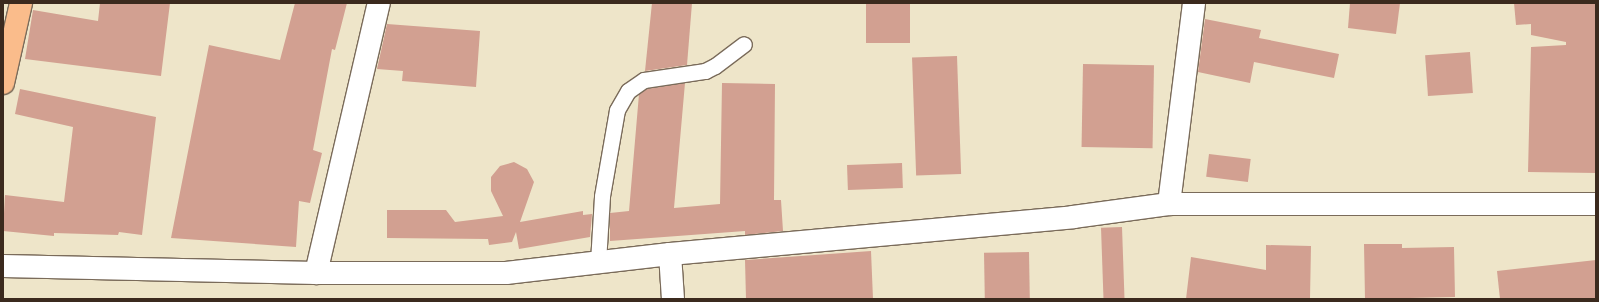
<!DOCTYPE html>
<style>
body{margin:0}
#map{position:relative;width:1599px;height:302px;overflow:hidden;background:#eee5c9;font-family:"Balsamiq Sans",sans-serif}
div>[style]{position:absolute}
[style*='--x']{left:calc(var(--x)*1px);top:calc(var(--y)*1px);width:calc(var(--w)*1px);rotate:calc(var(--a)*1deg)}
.building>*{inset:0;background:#d2a091;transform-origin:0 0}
.roads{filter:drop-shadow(1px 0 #7a6b5a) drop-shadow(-1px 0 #7a6b5a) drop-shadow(0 1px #7a6b5a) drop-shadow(0 -1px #7a6b5a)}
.service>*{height:15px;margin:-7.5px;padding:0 7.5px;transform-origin:7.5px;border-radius:7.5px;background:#fff}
.minor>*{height:22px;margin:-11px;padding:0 11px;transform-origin:11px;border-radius:11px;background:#fff}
.primary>*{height:22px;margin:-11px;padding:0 11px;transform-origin:11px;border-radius:11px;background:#fabc8b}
span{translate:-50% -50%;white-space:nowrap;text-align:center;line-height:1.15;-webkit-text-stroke:3px #fff;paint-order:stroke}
.frame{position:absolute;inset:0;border:4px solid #3b2a1e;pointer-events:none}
</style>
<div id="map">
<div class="building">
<i style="clip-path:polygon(100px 3px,170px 3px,161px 76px,25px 59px,33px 10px,98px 21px)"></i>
<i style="clip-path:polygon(295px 3px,347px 3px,335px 50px,332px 49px,313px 150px,322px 153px,310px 203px,299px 201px,296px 247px,171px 238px,209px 45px,280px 60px)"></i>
<i style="clip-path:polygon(652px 3px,692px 3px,687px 65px,645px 71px)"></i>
<i style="left:866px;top:3px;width:44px;height:40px"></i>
<i style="clip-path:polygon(1350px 3px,1400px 3px,1396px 34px,1348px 28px)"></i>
<i style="clip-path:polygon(1514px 3px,1596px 3px,1596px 173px,1528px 172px,1531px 47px,1566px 45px,1566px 42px,1531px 35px,1531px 24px,1516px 25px)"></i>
<i style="clip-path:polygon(1205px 19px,1261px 30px,1259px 38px,1339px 54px,1334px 78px,1254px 62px,1250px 83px,1198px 72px)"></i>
<i style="clip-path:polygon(387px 24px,480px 31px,476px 87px,402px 81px,403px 71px,377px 69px)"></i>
<i style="left:1470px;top:52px;width:41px;height:45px;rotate:86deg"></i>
<i style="left:957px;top:56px;width:118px;height:45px;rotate:88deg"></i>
<i style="left:1083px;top:64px;width:71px;height:83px;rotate:1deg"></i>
<i style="clip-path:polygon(685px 83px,674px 208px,720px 204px,722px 83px,775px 84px,774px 200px,781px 200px,783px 231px,745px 235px,745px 231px,610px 241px,610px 213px,629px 211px,639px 94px,647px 89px)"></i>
<i style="clip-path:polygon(20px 89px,156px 117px,142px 235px,119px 232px,118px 235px,54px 233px,54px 236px,3px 231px,5px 195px,64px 202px,73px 127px,15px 114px)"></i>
<i style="left:1209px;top:154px;width:42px;height:23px;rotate:7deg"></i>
<i style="clip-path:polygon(514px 162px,527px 169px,534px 182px,520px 222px,583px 211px,583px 215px,592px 214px,590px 237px,519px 249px,516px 232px,512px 242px,489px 245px,488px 239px,387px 238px,387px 210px,446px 210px,455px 222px,503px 216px,491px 191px,491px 177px,500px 166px)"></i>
<i style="left:902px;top:163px;width:25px;height:55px;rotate:88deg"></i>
<i style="left:1122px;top:227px;width:72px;height:21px;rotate:88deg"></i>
<i style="clip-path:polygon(1364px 244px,1402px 244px,1402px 248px,1454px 247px,1455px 297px,1365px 299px)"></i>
<i style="clip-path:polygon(1266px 245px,1311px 246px,1310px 299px,1186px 299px,1191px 257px,1266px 270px)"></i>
<i style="clip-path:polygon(871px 251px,873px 299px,746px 299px,745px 260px)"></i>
<i style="left:1029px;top:252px;width:47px;height:45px;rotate:89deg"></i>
<i style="clip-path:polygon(1596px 260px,1596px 299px,1500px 299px,1497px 271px)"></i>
</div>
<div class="roads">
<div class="service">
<i style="--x:598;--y:262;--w:66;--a:-86.5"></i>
<i style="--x:602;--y:196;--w:87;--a:-80.1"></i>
<i style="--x:617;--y:110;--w:22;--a:-60"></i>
<i style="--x:628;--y:91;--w:19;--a:-35"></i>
<i style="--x:644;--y:80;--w:62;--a:-8.4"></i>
<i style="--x:705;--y:71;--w:11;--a:-27"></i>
<i style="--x:715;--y:66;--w:36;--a:-37"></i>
</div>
<div class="minor">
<i style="--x:1169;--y:204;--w:203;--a:-82.9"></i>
<i style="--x:670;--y:254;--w:45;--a:86.2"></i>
<i style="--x:3;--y:266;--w:313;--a:1.3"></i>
<i style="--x:316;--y:273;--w:190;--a:0"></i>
<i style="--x:506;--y:273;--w:165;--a:-6.6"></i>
<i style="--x:670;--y:254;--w:405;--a:-5.2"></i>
<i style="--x:1073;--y:217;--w:97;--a:-7.7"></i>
<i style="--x:1169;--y:204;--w:427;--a:0"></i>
<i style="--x:316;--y:273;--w:277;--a:-76.9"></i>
</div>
<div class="primary">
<i style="--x:3;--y:83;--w:82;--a:-77.3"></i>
</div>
</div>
<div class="frame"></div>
</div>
